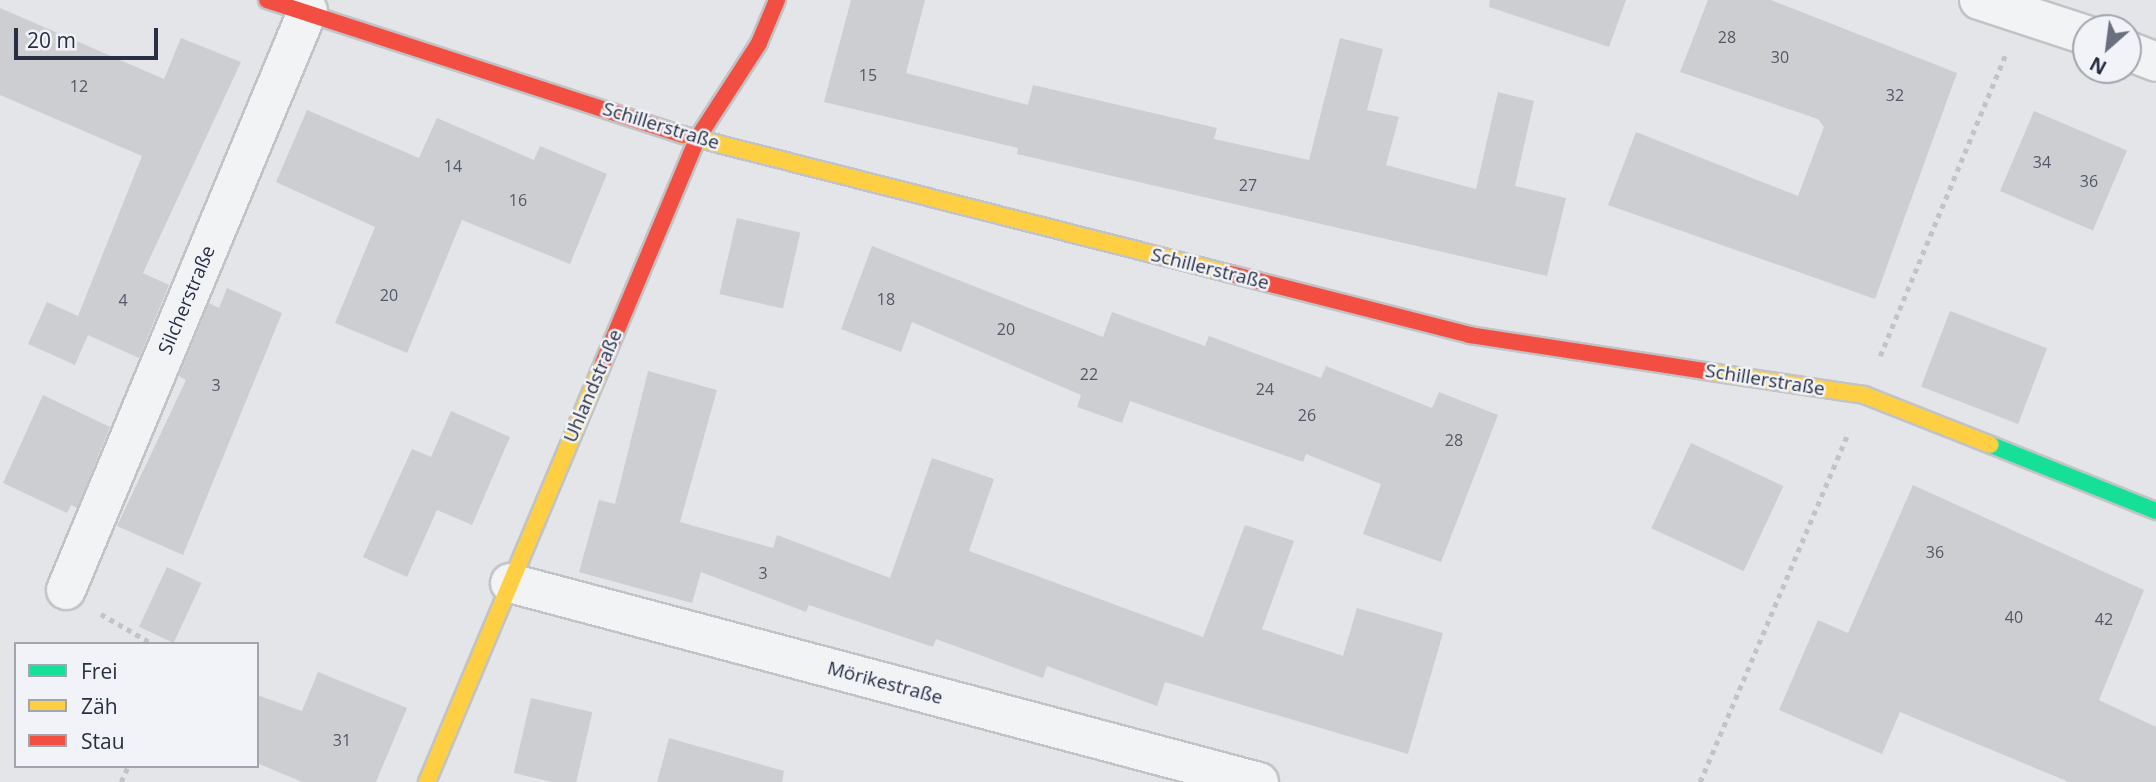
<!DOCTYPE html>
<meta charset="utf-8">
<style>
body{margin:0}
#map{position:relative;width:2156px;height:782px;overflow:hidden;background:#e3e5e8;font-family:"Open Sans",sans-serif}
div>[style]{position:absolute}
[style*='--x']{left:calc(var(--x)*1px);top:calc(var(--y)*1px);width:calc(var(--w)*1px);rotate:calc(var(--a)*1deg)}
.building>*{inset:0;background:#cdced2;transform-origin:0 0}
.path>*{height:4.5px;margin-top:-2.25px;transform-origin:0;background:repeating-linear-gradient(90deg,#c2c3c8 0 5px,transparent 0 10px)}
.roads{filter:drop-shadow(2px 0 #c1c3c6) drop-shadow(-2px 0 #c1c3c6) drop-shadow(0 2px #c1c3c6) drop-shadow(0 -2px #c1c3c6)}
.street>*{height:38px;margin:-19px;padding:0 19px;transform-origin:19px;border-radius:19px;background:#f2f3f5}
.fast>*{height:16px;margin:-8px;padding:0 8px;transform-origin:8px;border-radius:8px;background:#16e098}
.slow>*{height:16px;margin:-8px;padding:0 8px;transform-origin:8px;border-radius:8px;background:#ffcf43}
.jam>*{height:16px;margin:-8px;padding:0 8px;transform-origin:8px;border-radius:8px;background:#f24e42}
span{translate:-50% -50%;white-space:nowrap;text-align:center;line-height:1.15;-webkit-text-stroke:5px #f1f3f8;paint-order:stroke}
.number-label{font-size:16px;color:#535868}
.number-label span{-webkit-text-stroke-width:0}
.street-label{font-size:19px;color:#292f43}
.legend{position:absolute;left:14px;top:642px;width:245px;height:126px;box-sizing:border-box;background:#f1f3f8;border:2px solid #a1a5b0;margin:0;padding:9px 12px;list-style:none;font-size:21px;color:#292f43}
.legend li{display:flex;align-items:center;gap:14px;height:35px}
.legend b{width:35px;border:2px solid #a1a5b0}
.north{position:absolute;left:2072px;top:14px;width:70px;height:70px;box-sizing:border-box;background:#f1f3f8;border:2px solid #a1a5b0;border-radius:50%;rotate:208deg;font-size:19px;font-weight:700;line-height:28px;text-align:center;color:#292f43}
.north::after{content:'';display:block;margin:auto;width:24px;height:32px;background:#6a6f7d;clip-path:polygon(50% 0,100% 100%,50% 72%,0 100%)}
.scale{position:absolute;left:14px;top:28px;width:144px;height:32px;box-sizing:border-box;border:4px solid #292f43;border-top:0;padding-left:9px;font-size:21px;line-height:24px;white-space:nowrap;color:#292f43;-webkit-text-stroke:5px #f1f3f8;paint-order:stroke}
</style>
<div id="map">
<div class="building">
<i style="clip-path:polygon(851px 0,925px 0,906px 73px,1028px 105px,1033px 85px,1217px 128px,1214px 139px,1309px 160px,1340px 38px,1383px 49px,1367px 110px,1399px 117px,1386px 165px,1476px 189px,1498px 92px,1534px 101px,1515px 186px,1566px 198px,1547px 276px,1017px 154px,1018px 148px,824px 102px)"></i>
<i style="clip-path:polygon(1490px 0,1626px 0,1609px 47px,1489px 7px)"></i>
<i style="clip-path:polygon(1708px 0,1771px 0,1957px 73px,1875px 299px,1608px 205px,1636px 132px,1798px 196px,1824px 127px,1818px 119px,1680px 72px)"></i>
<i style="clip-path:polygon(0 8px,164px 79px,181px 38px,241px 62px,143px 273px,169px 285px,139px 358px,88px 335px,75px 365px,28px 344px,47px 302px,78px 316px,142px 156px,0 95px)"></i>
<i style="clip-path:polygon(307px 110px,419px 158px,437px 118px,534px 160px,540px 146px,607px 174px,570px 264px,462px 220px,407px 353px,335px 323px,375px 227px,276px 182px)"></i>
<i style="left:2034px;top:111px;width:101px;height:87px;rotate:23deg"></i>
<i style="left:737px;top:218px;width:65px;height:78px;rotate:13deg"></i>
<i style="clip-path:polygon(872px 246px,1103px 337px,1112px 312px,1205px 346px,1209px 336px,1321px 378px,1326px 366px,1432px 408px,1439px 392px,1498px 415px,1441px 562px,1363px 534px,1381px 484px,1306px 454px,1303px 462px,1130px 401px,1122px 423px,1077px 407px,1081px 395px,912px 322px,901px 352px,841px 329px)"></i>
<i style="clip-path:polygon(227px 288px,282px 313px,183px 555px,117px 526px,186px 380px,179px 376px,209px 303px,219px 308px)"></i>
<i style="left:1950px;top:311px;width:104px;height:81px;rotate:21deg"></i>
<i style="clip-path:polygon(648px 371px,717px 390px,680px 522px,773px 548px,777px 535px,890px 578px,932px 458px,994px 479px,969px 551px,1203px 637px,1245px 525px,1294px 541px,1262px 629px,1343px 656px,1357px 608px,1443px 633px,1408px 754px,1165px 682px,1157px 706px,1047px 666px,1043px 678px,936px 639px,933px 647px,809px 605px,806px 612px,701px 572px,692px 603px,579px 572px,599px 500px,615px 504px)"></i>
<i style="clip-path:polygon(43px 395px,110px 427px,77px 508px,71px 505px,67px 513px,3px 483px)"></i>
<i style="clip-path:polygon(451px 411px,510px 437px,472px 525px,437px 510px,407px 577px,363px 557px,412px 449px,431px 457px)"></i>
<i style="left:1691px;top:443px;width:102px;height:94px;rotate:25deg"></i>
<i style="clip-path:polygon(1913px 485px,2144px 590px,2099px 700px,2156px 727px,2156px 782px,2069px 782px,1900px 712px,1882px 754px,1779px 710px,1818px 620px,1848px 633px)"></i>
<i style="left:167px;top:567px;width:38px;height:66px;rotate:25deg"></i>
<i style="clip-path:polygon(318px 672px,407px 708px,376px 782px,302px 782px,257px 763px,257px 695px,302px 711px)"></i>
<i style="left:531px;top:698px;width:63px;height:77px;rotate:13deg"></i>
<i style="clip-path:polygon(669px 738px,784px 771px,782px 782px,657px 782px)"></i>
</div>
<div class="path">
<i style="--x:1880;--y:356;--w:327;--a:-67.4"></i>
<i style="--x:101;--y:614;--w:60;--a:30"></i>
<i style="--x:121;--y:782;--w:17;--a:-66"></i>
<i style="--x:1700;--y:782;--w:377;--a:-67"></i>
</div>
<div class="roads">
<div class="street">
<i style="--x:1979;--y:0;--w:113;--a:18.1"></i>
<i style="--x:2128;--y:51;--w:30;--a:21"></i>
<i style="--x:510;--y:583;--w:775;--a:14.88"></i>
<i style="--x:66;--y:590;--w:628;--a:-67.35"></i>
</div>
<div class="fast">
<i style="--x:1991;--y:445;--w:178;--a:21.8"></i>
</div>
<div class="slow">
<i style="--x:683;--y:135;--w:565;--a:14.23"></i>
<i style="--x:1704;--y:371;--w:162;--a:8.5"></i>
<i style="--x:1864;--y:395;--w:136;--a:21.5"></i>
<i style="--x:427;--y:782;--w:454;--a:-67.2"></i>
</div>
<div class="jam">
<i style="--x:267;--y:0;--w:437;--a:18"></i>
<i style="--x:1231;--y:274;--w:247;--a:14.3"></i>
<i style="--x:1470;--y:335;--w:237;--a:8.7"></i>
<i style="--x:603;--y:363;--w:243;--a:-67.2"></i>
<i style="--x:697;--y:139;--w:114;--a:-57.1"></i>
<i style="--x:759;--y:43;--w:47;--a:-67.3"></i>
</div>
</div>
<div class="number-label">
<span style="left:1727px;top:37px">28</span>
<span style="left:1780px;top:57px">30</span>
<span style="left:868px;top:75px">15</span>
<span style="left:79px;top:86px">12</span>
<span style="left:1895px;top:95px">32</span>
<span style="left:2042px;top:162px">34</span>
<span style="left:453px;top:166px">14</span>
<span style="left:2089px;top:181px">36</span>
<span style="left:1248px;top:185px">27</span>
<span style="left:518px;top:200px">16</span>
<span style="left:389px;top:295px">20</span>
<span style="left:886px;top:299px">18</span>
<span style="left:123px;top:300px">4</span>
<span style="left:1006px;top:329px">20</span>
<span style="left:1089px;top:374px">22</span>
<span style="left:216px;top:385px">3</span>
<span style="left:1265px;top:389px">24</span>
<span style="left:1307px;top:415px">26</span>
<span style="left:1454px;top:440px">28</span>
<span style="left:1935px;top:552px">36</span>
<span style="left:763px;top:573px">3</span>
<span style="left:2014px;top:617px">40</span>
<span style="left:2104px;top:619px">42</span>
<span style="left:342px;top:740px">31</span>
</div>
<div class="street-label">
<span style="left:661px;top:126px;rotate:17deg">Schillerstraße</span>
<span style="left:1210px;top:269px;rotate:14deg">Schillerstraße</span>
<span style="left:187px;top:300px;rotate:-67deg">Silcherstraße</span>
<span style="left:1765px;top:380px;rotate:9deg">Schillerstraße</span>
<span style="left:593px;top:386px;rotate:-67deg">Uhlandstraße</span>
<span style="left:885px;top:683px;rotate:15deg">Mörikestraße</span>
</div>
<ul class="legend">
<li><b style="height:9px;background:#16e098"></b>Frei</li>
<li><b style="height:9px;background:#ffcf43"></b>Zäh</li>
<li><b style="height:9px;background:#f24e42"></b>Stau</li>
</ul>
<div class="north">N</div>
<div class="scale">20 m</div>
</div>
